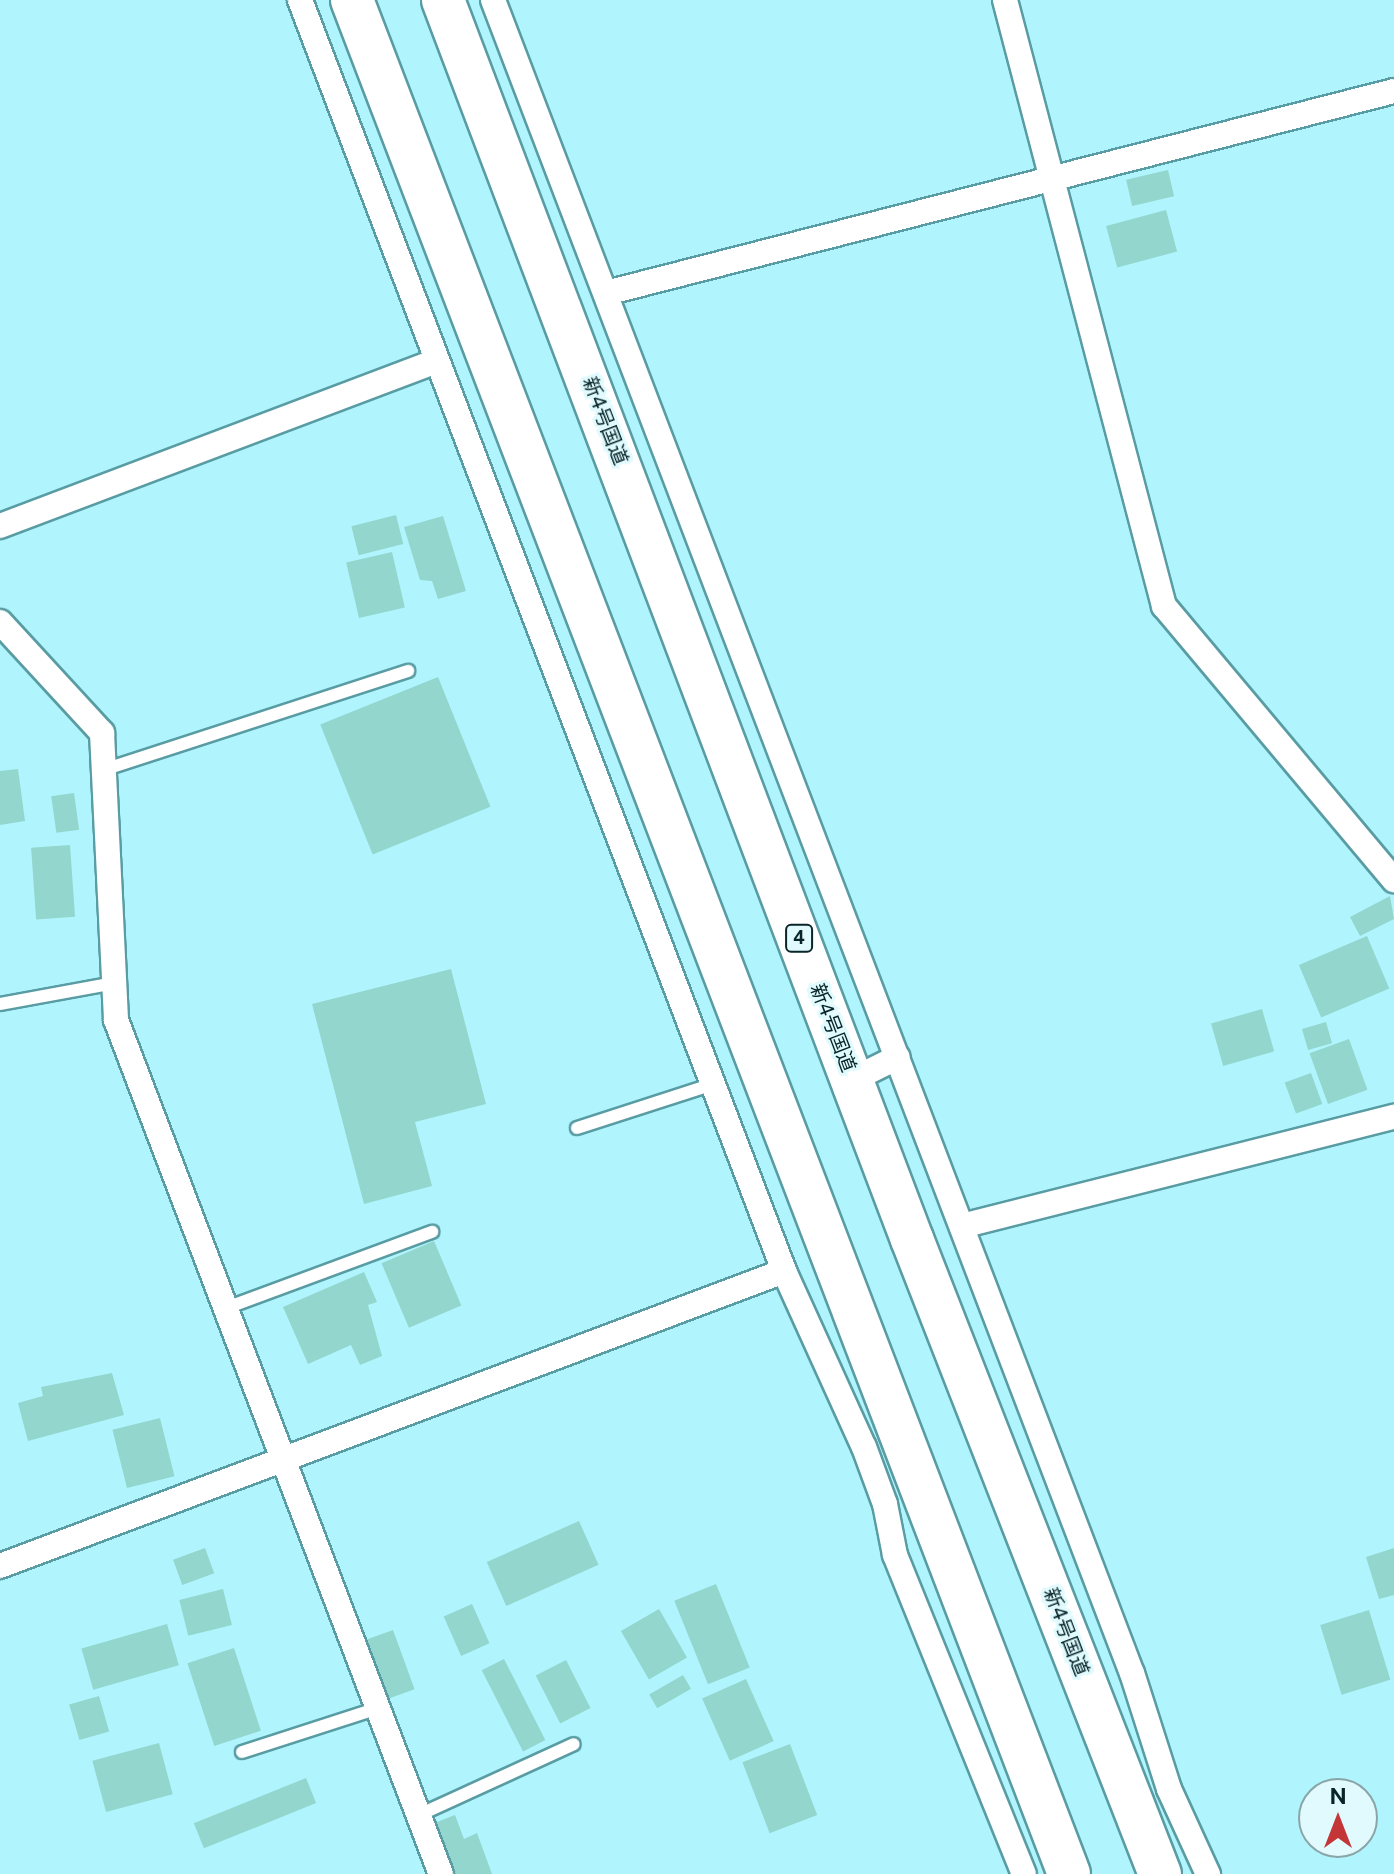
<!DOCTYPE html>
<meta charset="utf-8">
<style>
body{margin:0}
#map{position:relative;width:1394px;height:1874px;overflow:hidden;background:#b0f5fd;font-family:"Public Sans","Noto Sans JP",sans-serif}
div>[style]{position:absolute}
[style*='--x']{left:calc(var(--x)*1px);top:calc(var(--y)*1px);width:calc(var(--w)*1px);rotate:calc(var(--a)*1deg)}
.building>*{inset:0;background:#93d6cd;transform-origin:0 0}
.roads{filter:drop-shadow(2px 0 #599ca3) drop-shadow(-2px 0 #599ca3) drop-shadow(0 2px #599ca3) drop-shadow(0 -2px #599ca3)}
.service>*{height:12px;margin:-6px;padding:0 6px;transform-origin:6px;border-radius:6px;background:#fff}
.minor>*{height:24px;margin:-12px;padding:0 12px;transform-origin:12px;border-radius:12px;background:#fff}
.trunk>*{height:42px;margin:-21px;padding:0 21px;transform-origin:21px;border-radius:21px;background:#fff}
span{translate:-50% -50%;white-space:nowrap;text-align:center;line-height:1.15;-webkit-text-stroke:6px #e0fafd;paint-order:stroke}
.shield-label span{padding:2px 6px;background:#e0fafd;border:2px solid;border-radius:6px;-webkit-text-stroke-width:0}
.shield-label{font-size:18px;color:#082529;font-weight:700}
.street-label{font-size:20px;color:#082529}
.north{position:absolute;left:1298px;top:1778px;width:80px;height:80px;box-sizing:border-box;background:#e0fafd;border:2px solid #8aa5a8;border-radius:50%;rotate:0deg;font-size:22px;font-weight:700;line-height:32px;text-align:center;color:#082529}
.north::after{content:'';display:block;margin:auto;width:28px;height:36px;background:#c43537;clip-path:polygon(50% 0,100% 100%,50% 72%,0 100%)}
</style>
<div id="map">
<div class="building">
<i style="left:1168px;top:170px;width:27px;height:43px;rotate:77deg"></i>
<i style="left:1166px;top:210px;width:43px;height:62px;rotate:75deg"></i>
<i style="left:396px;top:515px;width:30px;height:46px;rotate:76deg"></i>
<i style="clip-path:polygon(443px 516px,466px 591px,438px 599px,432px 581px,420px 580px,404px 527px)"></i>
<i style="left:392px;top:552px;width:57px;height:47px;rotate:77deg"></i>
<i style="left:438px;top:677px;width:140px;height:127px;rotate:68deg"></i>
<i style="clip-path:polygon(18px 769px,25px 821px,0 825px,0 771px)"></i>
<i style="left:74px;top:793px;width:37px;height:23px;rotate:82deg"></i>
<i style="left:70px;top:845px;width:72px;height:39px;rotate:86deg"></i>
<i style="clip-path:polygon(1390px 896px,1394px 919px,1360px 936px,1350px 917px)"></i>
<i style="left:1367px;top:936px;width:57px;height:74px;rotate:67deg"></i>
<i style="clip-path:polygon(451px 969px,486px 1104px,415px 1122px,432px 1186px,364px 1204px,312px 1004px)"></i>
<i style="left:1262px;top:1009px;width:44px;height:53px;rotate:74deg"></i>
<i style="left:1326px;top:1022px;width:22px;height:25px;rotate:74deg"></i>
<i style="left:1349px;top:1039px;width:54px;height:42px;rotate:70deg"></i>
<i style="left:1311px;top:1073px;width:33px;height:28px;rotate:70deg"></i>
<i style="left:434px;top:1241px;width:70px;height:57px;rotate:67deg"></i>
<i style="clip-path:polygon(364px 1272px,377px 1302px,368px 1305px,382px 1356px,360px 1365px,351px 1345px,308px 1364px,283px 1307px)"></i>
<i style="clip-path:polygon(112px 1373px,124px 1415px,28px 1441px,18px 1403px,43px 1396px,41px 1387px)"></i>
<i style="left:160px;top:1418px;width:60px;height:49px;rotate:76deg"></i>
<i style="left:579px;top:1521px;width:48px;height:101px;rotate:66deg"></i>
<i style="left:205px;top:1548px;width:27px;height:34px;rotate:70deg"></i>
<i style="clip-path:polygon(1394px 1548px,1394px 1595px,1379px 1599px,1366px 1557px)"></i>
<i style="left:716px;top:1584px;width:90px;height:45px;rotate:68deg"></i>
<i style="left:223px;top:1589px;width:37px;height:45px;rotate:76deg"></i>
<i style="left:472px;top:1604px;width:43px;height:31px;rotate:66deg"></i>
<i style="left:659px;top:1609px;width:56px;height:44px;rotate:60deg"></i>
<i style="left:1369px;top:1610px;width:73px;height:51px;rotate:73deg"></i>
<i style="left:167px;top:1624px;width:43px;height:89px;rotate:74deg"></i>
<i style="left:393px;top:1630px;width:63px;height:31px;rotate:70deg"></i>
<i style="left:234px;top:1648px;width:87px;height:49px;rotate:72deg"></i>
<i style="left:504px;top:1659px;width:91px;height:25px;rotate:63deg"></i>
<i style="left:566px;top:1660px;width:54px;height:34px;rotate:63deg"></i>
<i style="left:683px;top:1675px;width:16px;height:39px;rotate:60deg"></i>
<i style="left:746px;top:1679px;width:68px;height:48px;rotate:66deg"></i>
<i style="left:99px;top:1696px;width:37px;height:31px;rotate:74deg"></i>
<i style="left:159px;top:1743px;width:53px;height:69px;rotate:75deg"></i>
<i style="left:790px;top:1744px;width:76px;height:51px;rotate:69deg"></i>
<i style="left:306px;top:1778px;width:27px;height:121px;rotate:68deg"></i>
<i style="clip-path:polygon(455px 1815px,464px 1839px,477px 1833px,492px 1874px,451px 1874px,432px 1824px)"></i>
</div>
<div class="roads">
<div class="service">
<i style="--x:103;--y:770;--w:321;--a:-18"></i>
<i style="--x:0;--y:1004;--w:116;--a:-10.4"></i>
<i style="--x:577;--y:1128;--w:143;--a:-17.9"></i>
<i style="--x:226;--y:1308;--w:220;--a:-20.3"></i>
<i style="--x:242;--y:1752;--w:143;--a:-17.9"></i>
<i style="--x:419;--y:1815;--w:170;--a:-24.6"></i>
</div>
<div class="minor">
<i style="--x:300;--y:0;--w:1360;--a:69.15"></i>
<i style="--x:784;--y:1271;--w:193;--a:65.6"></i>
<i style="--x:864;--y:1447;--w:61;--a:69.8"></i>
<i style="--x:885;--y:1504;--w:52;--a:78.9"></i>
<i style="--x:895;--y:1555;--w:344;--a:68"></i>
<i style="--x:493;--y:0;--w:1791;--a:69.1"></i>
<i style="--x:1132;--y:1673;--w:122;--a:72.3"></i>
<i style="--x:1169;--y:1789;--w:94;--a:65.4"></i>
<i style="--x:1005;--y:0;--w:627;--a:75.3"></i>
<i style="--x:1164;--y:606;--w:358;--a:50"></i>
<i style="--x:606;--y:293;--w:813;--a:-14.38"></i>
<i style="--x:0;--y:526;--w:466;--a:-20.7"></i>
<i style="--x:0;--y:622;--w:151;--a:47.4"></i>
<i style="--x:102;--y:733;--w:287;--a:87.2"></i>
<i style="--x:116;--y:1020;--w:914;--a:69.17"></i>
<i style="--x:852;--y:1080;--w:51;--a:-26.6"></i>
<i style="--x:962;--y:1226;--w:446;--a:-14.2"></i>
<i style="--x:0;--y:1566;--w:838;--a:-20.62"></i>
</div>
<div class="trunk">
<i style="--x:352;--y:0;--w:2006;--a:69.06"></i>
<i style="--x:443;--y:0;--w:1325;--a:69.27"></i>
<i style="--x:912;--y:1239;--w:682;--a:68.67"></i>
</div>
</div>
<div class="shield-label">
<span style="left:799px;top:938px">4</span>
</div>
<div class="street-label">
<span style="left:605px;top:421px;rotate:69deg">新4号国道</span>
<span style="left:833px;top:1028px;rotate:69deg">新4号国道</span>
<span style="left:1066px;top:1632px;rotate:69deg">新4号国道</span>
</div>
<div class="north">N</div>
</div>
